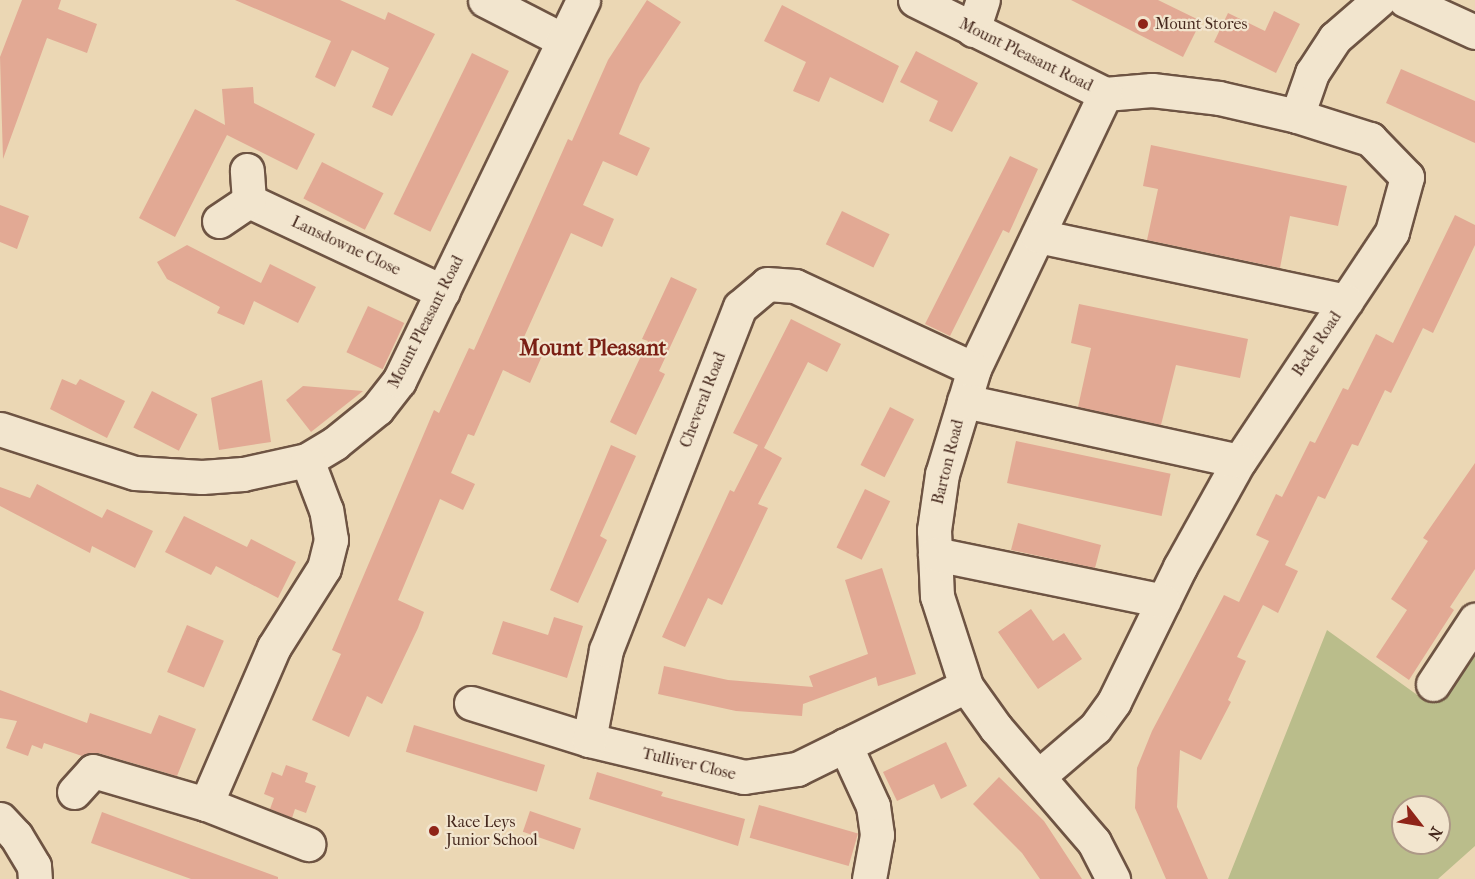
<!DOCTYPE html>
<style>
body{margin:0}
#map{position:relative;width:1475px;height:879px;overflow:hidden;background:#ebd7b4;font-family:"IM FELL French Canon",serif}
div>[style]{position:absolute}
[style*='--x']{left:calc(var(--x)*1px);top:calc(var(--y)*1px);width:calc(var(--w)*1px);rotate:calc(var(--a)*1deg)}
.green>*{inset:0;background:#babd8b}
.building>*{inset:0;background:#e2a994;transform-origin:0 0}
.roads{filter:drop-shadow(2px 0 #6e5443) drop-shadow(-2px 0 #6e5443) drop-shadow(0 2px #6e5443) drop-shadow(0 -2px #6e5443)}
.minor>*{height:33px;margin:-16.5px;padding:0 16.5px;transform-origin:16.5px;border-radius:16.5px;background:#f2e5ce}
.dots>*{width:16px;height:16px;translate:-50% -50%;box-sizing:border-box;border:3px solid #f2e5ce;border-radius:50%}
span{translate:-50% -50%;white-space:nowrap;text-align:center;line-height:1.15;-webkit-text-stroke:4.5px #f2e5ce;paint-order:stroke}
.poi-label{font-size:16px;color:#45281d}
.left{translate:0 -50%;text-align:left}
.street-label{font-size:16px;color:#45281d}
.district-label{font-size:22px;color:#7a1f14;font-weight:700}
.north{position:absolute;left:1391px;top:795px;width:60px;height:60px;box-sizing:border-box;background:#f2e5ce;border:2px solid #ad9987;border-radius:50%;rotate:121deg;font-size:16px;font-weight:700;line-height:24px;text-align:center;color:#45281d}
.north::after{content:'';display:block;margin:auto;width:21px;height:27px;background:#8f2418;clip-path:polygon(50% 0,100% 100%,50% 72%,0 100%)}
</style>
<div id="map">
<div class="green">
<i style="clip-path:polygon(evenodd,1327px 630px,1427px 702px,1445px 695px,1475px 650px,1475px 846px,1438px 879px,1228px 879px,1327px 630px,1403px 807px,1439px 807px,1439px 843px,1403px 843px,1403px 807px)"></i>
</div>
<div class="building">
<i style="clip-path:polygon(22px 0,61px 0,58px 9px,97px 24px,87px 53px,47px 38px,3px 159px,0 57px)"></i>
<i style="clip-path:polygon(235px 0,340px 0,385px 20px,388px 12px,435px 34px,392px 116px,372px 107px,389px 68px,352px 50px,335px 87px,315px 77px,331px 41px)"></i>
<i style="clip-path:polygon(647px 0,681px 22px,640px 84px,619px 134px,650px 148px,637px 176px,603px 161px,583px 205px,614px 219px,602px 247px,571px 233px,520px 346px,542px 356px,530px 383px,503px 370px,474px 436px,468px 434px,451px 473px,475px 484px,463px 510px,440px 499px,398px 600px,424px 612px,418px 628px,382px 704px,367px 696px,349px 737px,312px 720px,341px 654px,332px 650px,434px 410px,439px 413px,469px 348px,474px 350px,568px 139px,572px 141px,608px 60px)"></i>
<i style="clip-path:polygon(1071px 0,1158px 0,1201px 21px,1183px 57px)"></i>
<i style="clip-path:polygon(782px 5px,899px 66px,883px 103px,830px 77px,819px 102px,793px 91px,806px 62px,764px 41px)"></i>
<i style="clip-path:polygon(1274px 11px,1300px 24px,1276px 73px,1214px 42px,1228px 13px,1265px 31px)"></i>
<i style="clip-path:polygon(916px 51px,978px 83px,952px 132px,929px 121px,938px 101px,900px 82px)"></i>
<i style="left:472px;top:53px;width:41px;height:179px;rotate:26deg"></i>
<i style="clip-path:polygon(1401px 69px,1475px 101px,1475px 143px,1386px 103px)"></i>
<i style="clip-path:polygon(253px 87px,254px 103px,315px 134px,297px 170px,227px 135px,175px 237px,139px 218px,195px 109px,225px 125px,222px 89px)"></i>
<i style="clip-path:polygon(1151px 145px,1347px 186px,1338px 226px,1290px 216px,1280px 268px,1147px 240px,1158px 189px,1143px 186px)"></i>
<i style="clip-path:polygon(1010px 156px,1038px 169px,1009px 233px,1003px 230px,950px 336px,925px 324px)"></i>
<i style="left:322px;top:162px;width:69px;height:41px;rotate:27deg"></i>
<i style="clip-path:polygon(0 205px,29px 216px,17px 249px,0 242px)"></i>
<i style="left:842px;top:211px;width:53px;height:37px;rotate:26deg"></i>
<i style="clip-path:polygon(1455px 215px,1475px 225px,1475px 245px,1433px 333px,1423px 328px,1391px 393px,1385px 390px,1358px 446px,1352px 444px,1325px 499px,1318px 496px,1285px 565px,1298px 571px,1278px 613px,1263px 605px,1237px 657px,1246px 661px,1228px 700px,1231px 702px,1201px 760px,1180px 750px,1177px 807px,1208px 879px,1166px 879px,1135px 808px,1137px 768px,1152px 731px,1224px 595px,1239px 602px,1269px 541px,1256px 535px,1276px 494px,1282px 497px,1310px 441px,1315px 443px,1343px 388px,1348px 390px,1376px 334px,1393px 343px)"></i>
<i style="clip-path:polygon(187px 245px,261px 283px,270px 264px,316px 287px,298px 323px,254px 301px,244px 325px,217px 313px,220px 307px,167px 279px,157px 262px)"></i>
<i style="clip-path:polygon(671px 277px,697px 289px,659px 371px,665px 374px,636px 435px,610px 422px,648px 341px,642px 339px)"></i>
<i style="clip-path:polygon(1079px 304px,1248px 339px,1240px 378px,1176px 365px,1161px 425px,1078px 407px,1091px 348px,1071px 343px)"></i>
<i style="left:368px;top:306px;width:40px;height:51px;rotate:25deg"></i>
<i style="clip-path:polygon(791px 319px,841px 344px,827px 372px,808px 362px,764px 448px,782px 458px,758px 504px,768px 508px,722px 605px,708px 598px,685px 647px,662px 637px,730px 490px,734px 492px,758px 445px,733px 433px)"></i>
<i style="clip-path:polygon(62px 379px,76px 385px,80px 379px,125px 401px,107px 438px,50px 409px)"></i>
<i style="clip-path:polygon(262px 380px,271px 442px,219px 450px,211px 398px)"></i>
<i style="clip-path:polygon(303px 386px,363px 391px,311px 432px,286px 400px)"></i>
<i style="left:152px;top:391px;width:51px;height:41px;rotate:27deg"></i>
<i style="left:890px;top:407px;width:27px;height:65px;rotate:27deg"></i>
<i style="left:1016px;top:441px;width:158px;height:43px;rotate:12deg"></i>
<i style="clip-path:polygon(611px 445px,636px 456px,600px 536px,607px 540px,578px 603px,550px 590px)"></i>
<i style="clip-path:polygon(1475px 463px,1475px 569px,1450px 607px,1454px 610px,1409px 680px,1376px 657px,1407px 610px,1391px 599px,1428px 541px,1423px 538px)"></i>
<i style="clip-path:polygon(37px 484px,102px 518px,107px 509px,153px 531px,135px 568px,92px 546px,90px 553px,0 506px,0 487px,30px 498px)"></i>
<i style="left:865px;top:489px;width:28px;height:65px;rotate:26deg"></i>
<i style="clip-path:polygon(184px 516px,247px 547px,251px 539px,296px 562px,278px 598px,216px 566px,211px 575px,165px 552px)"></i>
<i style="clip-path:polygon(1018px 523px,1101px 545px,1095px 568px,1011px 550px)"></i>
<i style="clip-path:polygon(882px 568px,916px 674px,878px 686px,876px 677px,803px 704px,802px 716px,736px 711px,658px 694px,664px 666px,728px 680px,813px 687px,809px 676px,868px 654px,845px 580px)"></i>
<i style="clip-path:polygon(1031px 609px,1053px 641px,1064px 633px,1082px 659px,1038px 689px,998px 632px)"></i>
<i style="clip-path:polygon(554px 617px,583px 626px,567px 678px,492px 654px,503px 621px,548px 635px)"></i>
<i style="left:187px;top:625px;width:40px;height:51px;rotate:23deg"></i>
<i style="clip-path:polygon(0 690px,87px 723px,90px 713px,151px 734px,159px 715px,196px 729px,177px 776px,98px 753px,82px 756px,44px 743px,42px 749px,32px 745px,28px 756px,6px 748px,17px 721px,0 718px)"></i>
<i style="left:414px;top:725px;width:137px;height:28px;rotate:17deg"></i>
<i style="clip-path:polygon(946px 742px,967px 786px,941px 799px,934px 784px,897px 801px,883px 772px)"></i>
<i style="clip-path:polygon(286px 765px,308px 773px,305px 782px,316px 786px,306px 813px,295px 809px,292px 818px,270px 809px,274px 798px,264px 794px,272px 772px,282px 776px)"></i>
<i style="clip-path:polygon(597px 772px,663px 792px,661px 796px,745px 819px,738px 846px,589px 799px)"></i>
<i style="clip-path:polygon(999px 777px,1044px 821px,1082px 879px,1040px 879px,1022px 853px,973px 804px)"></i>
<i style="left:759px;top:805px;width:103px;height:34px;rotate:16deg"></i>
<i style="left:530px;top:811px;width:54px;height:22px;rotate:19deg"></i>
<i style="clip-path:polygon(102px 812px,278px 877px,278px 879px,191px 879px,91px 843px)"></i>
</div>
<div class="roads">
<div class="minor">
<i style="--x:485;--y:0;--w:85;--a:27.2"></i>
<i style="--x:915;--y:0;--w:212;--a:26.3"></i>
<i style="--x:1105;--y:94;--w:47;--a:-4.9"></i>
<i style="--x:1152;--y:90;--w:67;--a:6.8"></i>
<i style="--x:1219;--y:98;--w:80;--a:13"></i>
<i style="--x:1297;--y:116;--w:77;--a:17.5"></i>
<i style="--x:1370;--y:139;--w:53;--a:45.8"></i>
<i style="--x:1407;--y:177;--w:57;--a:105.3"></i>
<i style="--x:1392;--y:232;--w:275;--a:123.7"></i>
<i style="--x:1239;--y:461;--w:121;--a:119.1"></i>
<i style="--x:1180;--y:567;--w:150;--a:116.1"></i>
<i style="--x:1114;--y:702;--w:32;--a:126"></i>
<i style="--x:1095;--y:728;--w:72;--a:139.5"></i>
<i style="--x:1405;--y:0;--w:77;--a:24.6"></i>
<i style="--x:973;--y:30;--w:32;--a:-72"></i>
<i style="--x:1105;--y:94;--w:305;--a:115.5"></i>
<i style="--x:974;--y:369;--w:110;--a:106.9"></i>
<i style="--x:942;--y:474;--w:57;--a:98.1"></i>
<i style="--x:934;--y:530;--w:66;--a:87.4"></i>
<i style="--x:937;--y:596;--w:95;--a:72.1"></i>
<i style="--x:966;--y:686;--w:52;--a:54.5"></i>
<i style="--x:996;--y:728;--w:150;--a:49.3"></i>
<i style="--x:1094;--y:842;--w:42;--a:62.8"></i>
<i style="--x:1297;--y:116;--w:46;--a:-70.8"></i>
<i style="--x:1312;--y:73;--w:42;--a:-56.7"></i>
<i style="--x:1335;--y:38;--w:58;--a:-40.8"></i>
<i style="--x:249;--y:201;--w:214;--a:25.1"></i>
<i style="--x:219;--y:221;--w:36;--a:-34"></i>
<i style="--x:249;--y:201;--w:31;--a:-94"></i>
<i style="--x:1038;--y:236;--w:315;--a:11.9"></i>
<i style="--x:964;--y:401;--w:281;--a:12.3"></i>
<i style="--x:0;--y:429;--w:142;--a:18.1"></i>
<i style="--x:135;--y:473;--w:67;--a:3.4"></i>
<i style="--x:202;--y:477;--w:41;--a:-4.2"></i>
<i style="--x:243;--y:474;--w:66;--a:-12.3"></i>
<i style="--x:307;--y:460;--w:33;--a:-31"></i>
<i style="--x:335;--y:443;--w:54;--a:-39"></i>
<i style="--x:377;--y:409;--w:36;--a:-52"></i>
<i style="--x:399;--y:381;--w:423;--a:-64.2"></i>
<i style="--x:935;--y:554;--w:233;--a:11.6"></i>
<i style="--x:1433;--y:684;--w:77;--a:-56.7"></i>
<i style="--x:471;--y:703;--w:124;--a:17.4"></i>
<i style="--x:589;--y:740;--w:159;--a:13.4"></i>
<i style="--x:744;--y:777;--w:54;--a:-8.6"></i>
<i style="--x:797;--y:769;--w:188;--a:-26.2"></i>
<i style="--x:589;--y:740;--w:92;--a:-79.3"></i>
<i style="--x:606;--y:650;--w:368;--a:-68.7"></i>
<i style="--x:740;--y:307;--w:35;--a:-40"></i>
<i style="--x:767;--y:284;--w:28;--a:4"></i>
<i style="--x:795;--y:286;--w:197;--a:24.9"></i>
<i style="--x:845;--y:745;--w:67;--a:65.3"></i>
<i style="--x:873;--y:806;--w:29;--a:82"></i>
<i style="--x:877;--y:835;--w:45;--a:100.3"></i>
<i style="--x:74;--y:792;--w:28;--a:-48"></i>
<i style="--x:93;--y:771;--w:118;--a:16.3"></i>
<i style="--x:206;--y:804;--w:171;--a:-66.6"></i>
<i style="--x:274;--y:647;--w:93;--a:-57.7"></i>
<i style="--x:324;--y:568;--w:29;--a:-76"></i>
<i style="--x:331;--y:540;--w:30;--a:-99"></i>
<i style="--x:326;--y:510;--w:53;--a:-110.8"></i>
<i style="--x:206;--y:804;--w:110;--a:21.4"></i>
<i style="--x:0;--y:819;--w:23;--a:47"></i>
<i style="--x:16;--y:836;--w:35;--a:59"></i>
<i style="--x:34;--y:866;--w:13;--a:86"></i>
</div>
</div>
<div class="dots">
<i style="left:1143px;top:24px;background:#8f2418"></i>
<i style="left:434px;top:831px;background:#8f2418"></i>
</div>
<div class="poi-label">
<span class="left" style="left:1155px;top:24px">Mount Stores</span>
<span class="left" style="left:446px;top:831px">Race Leys<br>Junior School</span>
</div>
<div class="street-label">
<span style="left:1026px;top:55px;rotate:26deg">Mount Pleasant Road</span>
<span style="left:346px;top:246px;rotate:25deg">Lansdowne Close</span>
<span style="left:426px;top:322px;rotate:-63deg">Mount Pleasant Road</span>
<span style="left:1317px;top:344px;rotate:-56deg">Bede Road</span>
<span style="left:703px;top:400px;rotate:-69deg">Cheveral Road</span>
<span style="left:948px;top:462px;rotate:-76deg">Barton Road</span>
<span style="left:689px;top:764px;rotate:13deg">Tulliver Close</span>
</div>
<div class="district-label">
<span style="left:593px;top:349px">Mount Pleasant</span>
</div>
<div class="north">N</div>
</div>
